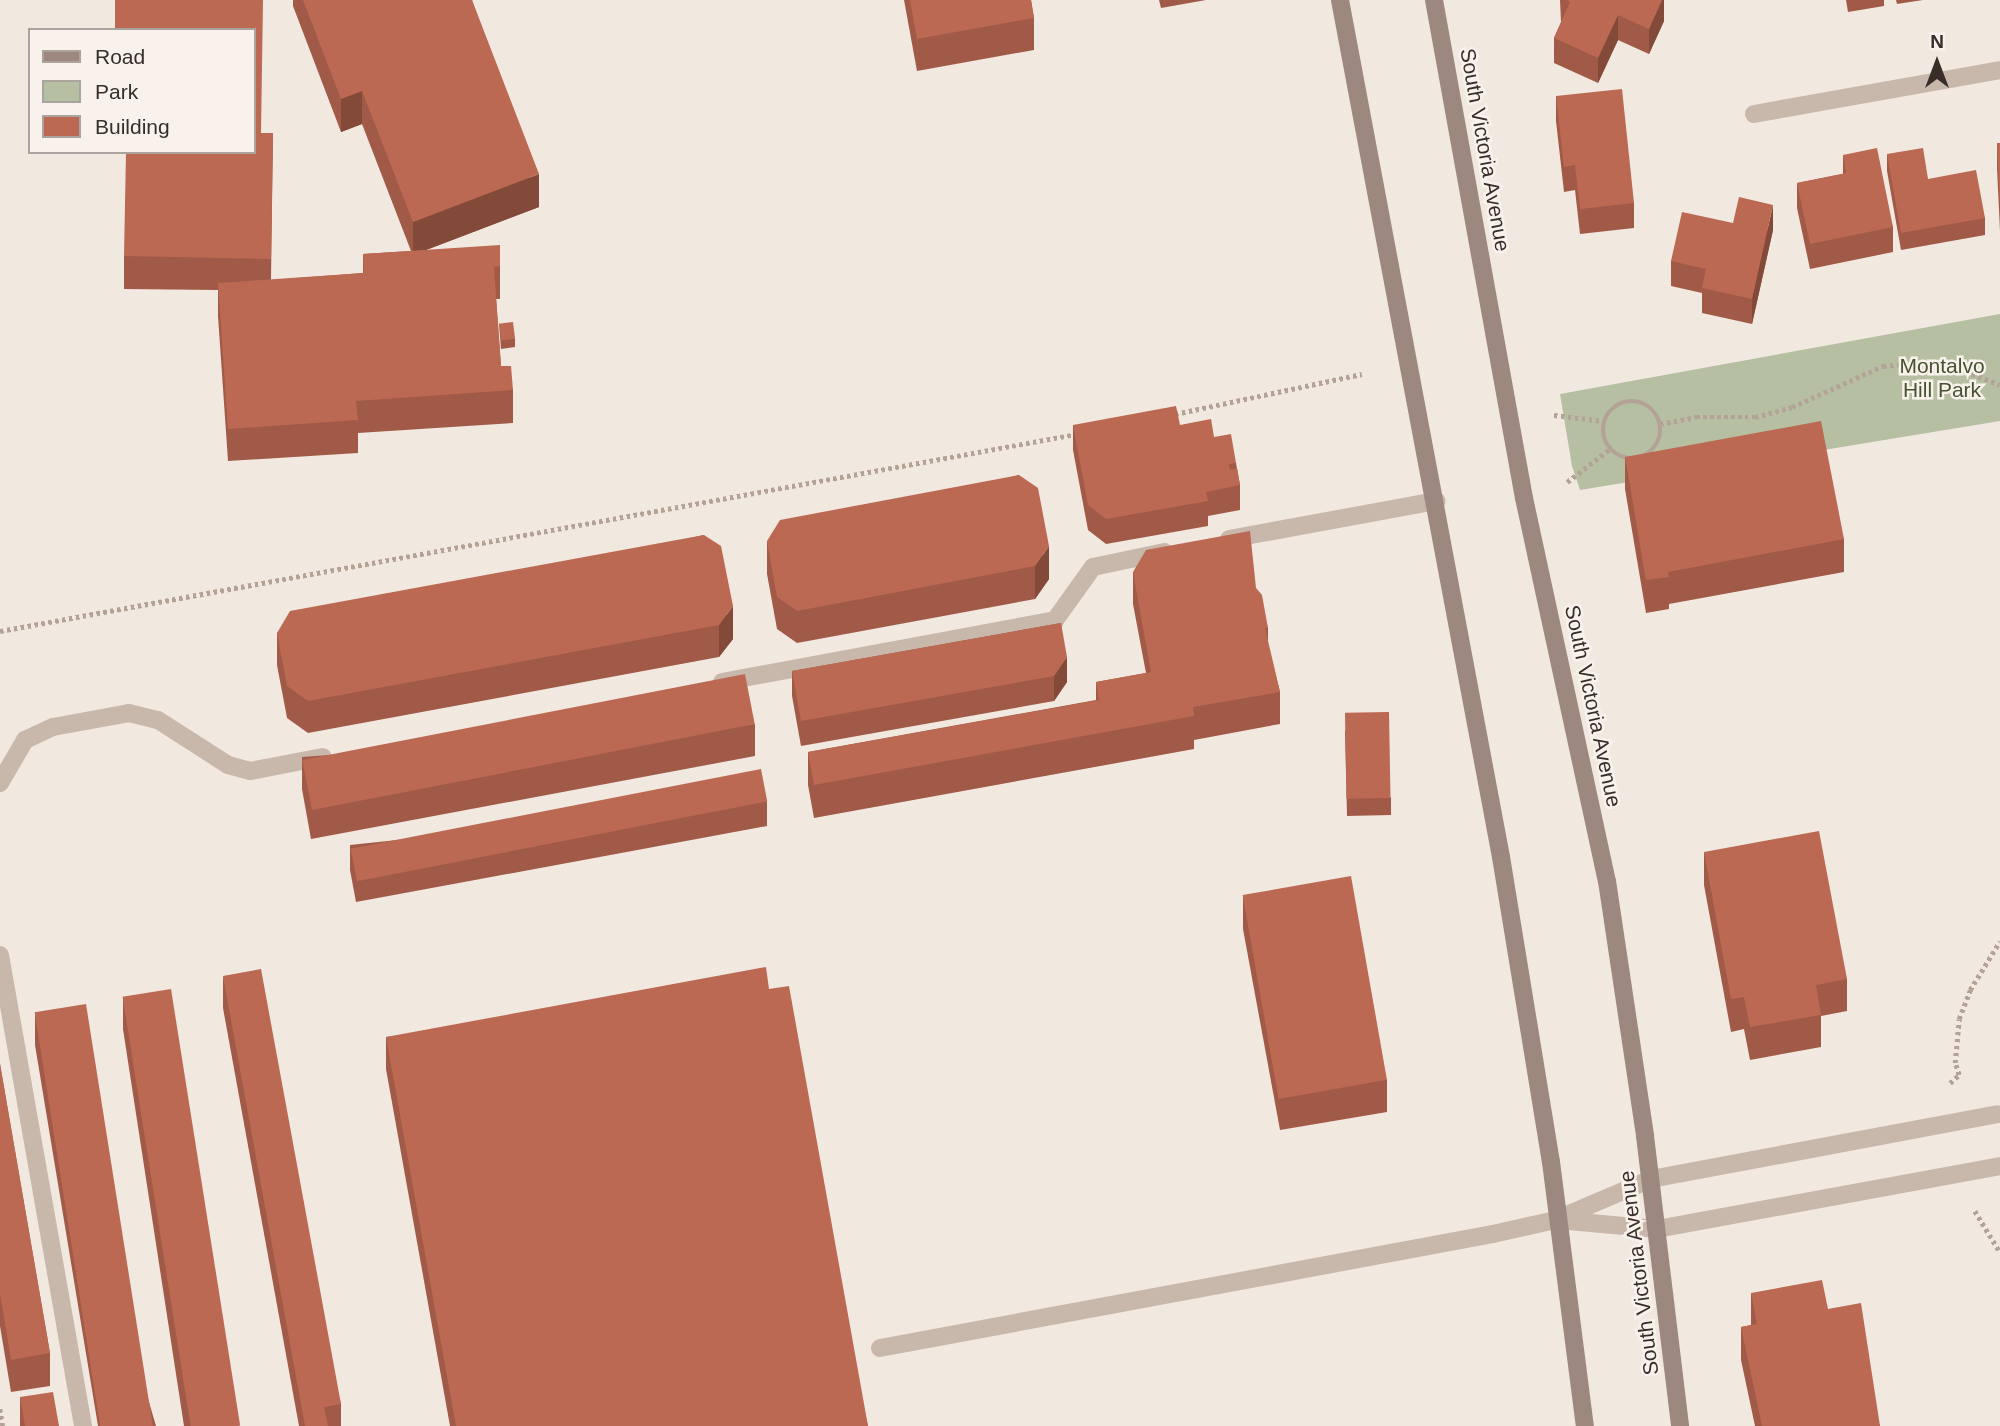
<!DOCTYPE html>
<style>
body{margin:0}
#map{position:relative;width:2000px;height:1426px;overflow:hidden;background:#f1e8e0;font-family:Arial,sans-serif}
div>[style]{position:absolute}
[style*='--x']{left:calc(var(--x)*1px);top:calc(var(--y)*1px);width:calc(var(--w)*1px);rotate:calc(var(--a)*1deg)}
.green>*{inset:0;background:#b6bfa1}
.path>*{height:4.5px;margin-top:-2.25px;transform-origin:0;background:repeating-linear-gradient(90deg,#b4a297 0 3.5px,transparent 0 7px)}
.path>.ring{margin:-2.25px;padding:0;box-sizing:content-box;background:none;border:4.5px solid #b4a297;border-radius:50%}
.service>*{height:18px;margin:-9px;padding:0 9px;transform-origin:9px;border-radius:9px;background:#c8b8ac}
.minor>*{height:18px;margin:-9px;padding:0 9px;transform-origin:9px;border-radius:9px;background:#c8b8ac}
.secondary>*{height:18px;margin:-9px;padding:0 9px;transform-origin:9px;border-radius:9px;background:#9c887e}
.wall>*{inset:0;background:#a15a47}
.shaded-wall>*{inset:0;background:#834a3a}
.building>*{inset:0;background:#bb6953;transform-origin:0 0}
span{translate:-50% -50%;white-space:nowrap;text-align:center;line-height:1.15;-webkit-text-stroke:5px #f9f2ec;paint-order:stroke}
.street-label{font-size:21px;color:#372e2a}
.park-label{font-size:21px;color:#475330}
.legend{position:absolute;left:28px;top:28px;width:228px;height:126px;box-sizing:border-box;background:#f9f2ec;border:2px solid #aba49e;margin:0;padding:9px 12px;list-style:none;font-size:21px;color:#372e2a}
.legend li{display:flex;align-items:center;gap:14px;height:35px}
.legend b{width:35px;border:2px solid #aba49e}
.north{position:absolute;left:1902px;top:28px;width:70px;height:70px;-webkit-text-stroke:5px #f9f2ec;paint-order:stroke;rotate:0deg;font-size:19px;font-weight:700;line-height:28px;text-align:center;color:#372e2a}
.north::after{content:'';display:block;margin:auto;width:24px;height:32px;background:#372e2a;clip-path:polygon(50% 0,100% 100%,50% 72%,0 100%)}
</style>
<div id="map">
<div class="green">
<i style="clip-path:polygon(2000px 314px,2000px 421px,1580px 490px,1572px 466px,1560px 394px)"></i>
</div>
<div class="path">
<i class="ring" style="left:1603px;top:401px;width:53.5px;height:53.5px"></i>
<i style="--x:1175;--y:414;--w:191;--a:-12.1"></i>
<i style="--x:1554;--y:415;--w:50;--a:6.8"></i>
<i style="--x:1660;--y:424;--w:37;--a:-11"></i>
<i style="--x:1696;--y:417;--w:59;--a:0"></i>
<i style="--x:1755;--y:417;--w:38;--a:-15"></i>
<i style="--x:1792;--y:407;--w:100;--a:-24.3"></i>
<i style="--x:1883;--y:366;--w:44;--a:-5.2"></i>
<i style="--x:1927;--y:362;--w:33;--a:11"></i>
<i style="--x:1959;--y:368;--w:44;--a:22.5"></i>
<i style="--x:1567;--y:482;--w:54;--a:-37.5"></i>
<i style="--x:0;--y:631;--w:1095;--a:-10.37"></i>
<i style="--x:1950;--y:1083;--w:12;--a:-42"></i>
<i style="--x:1959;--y:1075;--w:13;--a:-108"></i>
<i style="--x:1955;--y:1063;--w:44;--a:-84.8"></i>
<i style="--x:1959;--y:1019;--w:31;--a:-69"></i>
<i style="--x:1970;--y:990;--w:57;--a:-58.5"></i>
<i style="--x:1975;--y:1211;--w:48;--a:58.6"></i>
<i style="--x:0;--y:1409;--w:17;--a:80"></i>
</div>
<div class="service">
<i style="--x:1229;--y:539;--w:211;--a:-10.4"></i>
<i style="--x:722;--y:682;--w:339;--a:-10.5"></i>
<i style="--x:1055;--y:620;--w:65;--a:-54.4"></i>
<i style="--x:1093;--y:567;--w:73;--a:-11.9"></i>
<i style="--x:0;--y:783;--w:50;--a:-59.8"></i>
<i style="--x:25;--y:740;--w:31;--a:-25"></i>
<i style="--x:53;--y:727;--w:77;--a:-10.4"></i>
<i style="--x:129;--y:713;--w:30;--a:14"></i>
<i style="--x:158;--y:720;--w:83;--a:32.7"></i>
<i style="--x:228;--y:765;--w:23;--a:15"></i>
<i style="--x:250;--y:771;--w:74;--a:-10.9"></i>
<i style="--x:0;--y:955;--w:478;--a:80"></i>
<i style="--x:1558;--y:1220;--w:99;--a:5.2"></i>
<i style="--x:1657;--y:1229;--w:349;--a:-10.4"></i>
<i style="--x:880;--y:1348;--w:624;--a:-10.53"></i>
<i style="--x:1493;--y:1234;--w:64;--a:-12.7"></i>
<i style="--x:1555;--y:1220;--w:104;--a:-23.1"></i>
<i style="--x:1651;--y:1179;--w:352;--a:-10.6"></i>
</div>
<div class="minor">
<i style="--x:1754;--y:114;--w:250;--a:-10.1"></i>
</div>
<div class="secondary">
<i style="--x:1340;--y:0;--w:872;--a:79.36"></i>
<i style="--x:1501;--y:857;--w:309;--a:80.7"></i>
<i style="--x:1551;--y:1162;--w:266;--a:82.7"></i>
<i style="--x:1434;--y:0;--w:506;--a:79.76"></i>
<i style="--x:1524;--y:498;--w:392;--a:77.8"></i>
<i style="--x:1607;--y:881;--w:258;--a:81.5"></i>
<i style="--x:1645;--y:1136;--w:292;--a:83.1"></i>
</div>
<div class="wall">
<i style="clip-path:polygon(293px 0,472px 0,539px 207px,426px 250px,500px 266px,500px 299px,496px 299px,501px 366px,513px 390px,513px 423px,358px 433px,358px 453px,228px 461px,218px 316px,218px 290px,124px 289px,124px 256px,261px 133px,273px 133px,271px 280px,363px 273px,363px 254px,411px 251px,362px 124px,341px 132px,293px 6px)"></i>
<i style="clip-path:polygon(904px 0,1031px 0,1034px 18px,1034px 50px,917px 71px)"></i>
<i style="clip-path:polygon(1159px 0,1206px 0,1161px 8px)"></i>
<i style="clip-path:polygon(1560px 0,1664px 0,1664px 21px,1649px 54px,1618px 40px,1598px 83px,1554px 63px,1554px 38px,1561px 22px)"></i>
<i style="clip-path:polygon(1846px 0,1884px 0,1884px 6px,1848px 12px)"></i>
<i style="clip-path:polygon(1896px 0,1923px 0,1897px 4px)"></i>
<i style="clip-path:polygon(1556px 96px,1634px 203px,1634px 228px,1580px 234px,1575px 190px,1564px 192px,1556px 121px)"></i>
<i style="clip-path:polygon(1997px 143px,2000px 143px,2000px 231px,1997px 168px)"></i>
<i style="clip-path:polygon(1887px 154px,1928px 179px,1985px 218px,1985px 235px,1901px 250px,1887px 171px)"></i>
<i style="clip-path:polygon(1843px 155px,1893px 227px,1893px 252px,1810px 269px,1797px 208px,1797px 183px,1843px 174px)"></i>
<i style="clip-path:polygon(1733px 223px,1773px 230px,1752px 324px,1702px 313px,1702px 293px,1671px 286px,1671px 261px)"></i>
<i style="clip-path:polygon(499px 323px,515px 339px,515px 347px,501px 349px)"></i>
<i style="clip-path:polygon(1073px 425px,1180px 425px,1214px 437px,1236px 463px,1240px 485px,1240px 510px,1208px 516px,1208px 526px,1106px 544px,1088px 530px,1073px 450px)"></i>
<i style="clip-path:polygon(1625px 457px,1844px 539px,1844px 572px,1669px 604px,1669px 609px,1646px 613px,1625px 489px)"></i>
<i style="clip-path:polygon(1019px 475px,1049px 579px,1035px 599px,797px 643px,777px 629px,767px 574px,767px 541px)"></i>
<i style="clip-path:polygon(704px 535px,733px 639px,719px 657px,308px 733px,287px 718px,277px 665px,277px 633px)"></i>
<i style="clip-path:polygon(1133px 572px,1256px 588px,1268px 628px,1268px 644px,1280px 692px,1280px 724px,1194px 740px,1194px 749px,814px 818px,808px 785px,808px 752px,1096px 700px,1096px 682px,1146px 673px,1133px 604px)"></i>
<i style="clip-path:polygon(1061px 623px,1067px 682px,1054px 701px,801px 746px,792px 696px,792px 671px)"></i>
<i style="clip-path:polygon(755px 724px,755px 756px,311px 839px,302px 789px,302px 757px)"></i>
<i style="clip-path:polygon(1345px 730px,1391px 798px,1391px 815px,1347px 816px)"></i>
<i style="clip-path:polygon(767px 801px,767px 826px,356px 902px,350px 870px,350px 845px)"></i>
<i style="clip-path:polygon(1704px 852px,1847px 979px,1847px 1011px,1821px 1016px,1821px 1047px,1750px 1060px,1744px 1029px,1731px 1032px,1704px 885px)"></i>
<i style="clip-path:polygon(1243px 897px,1387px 1080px,1387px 1112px,1280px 1130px,1243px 929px)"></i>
<i style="clip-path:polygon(223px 976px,341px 1404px,341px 1426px,299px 1426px,223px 1008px)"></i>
<i style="clip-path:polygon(769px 989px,868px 1426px,450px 1426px,386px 1069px,386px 1037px)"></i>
<i style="clip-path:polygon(123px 996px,237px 1426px,184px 1426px,123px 1029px)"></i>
<i style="clip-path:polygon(35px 1012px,156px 1426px,98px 1426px,35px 1045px)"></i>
<i style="clip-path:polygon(0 1064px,50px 1353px,50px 1386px,11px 1392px,0 1326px)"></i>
<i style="clip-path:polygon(1751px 1293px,1828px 1309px,1880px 1426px,1755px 1426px,1741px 1360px,1741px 1327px,1751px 1325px)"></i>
<i style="clip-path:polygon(20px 1397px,59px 1426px,20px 1426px)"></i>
</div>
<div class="shaded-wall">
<i style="clip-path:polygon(1662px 0,1664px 0,1664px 21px,1649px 54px,1649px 29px)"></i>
<i style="clip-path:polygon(1618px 15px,1618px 40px,1598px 83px,1598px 58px)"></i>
<i style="clip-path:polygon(362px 91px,362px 124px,341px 132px,341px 99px)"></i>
<i style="clip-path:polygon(539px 174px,539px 207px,413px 255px,413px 222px)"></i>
<i style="clip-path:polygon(1773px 205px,1773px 230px,1752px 324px,1752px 299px)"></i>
<i style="clip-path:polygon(1049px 546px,1049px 579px,1035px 599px,1035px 566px)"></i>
<i style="clip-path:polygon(733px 606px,733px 639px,719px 657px,719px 625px)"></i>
<i style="clip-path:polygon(1067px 657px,1067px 682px,1054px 701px,1054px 676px)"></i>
</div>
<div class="building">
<i style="clip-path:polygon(115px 0,263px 0,261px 133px,273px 133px,271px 259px,124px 256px,126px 152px,254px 152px,254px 30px,115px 30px)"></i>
<i style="clip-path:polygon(303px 0,472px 0,539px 174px,413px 222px,362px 91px,341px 99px)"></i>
<i style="clip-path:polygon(910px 0,1031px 0,1034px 18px,917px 39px)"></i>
<i style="clip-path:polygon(1567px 0,1662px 0,1649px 29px,1618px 15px,1598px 58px,1554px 38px,1570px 2px)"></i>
<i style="clip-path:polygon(1622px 89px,1634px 203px,1580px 209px,1575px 165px,1564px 167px,1556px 96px)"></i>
<i style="clip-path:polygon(1997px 143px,2000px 143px,2000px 206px)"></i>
<i style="clip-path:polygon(1877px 148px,1893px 227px,1810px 244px,1797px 183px,1846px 173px,1843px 155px)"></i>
<i style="clip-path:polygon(1923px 148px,1928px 179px,1976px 170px,1985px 218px,1901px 233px,1887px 154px)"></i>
<i style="clip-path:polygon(1739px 197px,1773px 205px,1752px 299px,1702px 288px,1706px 269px,1671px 261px,1682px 212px,1733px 223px)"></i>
<i style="clip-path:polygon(500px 245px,500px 266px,494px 267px,501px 366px,511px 366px,513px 390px,356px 401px,358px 420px,228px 429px,218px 283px,364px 273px,363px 254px)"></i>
<i style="left:513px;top:322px;width:17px;height:14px;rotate:83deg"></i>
<i style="clip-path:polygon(1176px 406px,1180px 425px,1211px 419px,1214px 437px,1231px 434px,1236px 463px,1229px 464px,1230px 470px,1237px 468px,1240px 485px,1206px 492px,1208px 501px,1106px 519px,1088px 505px,1073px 425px)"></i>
<i style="clip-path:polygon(1821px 421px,1844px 539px,1668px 572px,1669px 577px,1646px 580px,1625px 457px)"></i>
<i style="clip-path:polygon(1019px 475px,1038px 488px,1049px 546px,1035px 566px,797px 611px,777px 597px,767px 541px,780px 520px)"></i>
<i style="clip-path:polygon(1250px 531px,1256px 588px,1262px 595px,1268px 628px,1265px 628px,1280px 692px,1193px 707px,1194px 716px,814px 785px,808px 752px,1099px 700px,1096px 682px,1151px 672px,1133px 572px,1146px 550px)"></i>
<i style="clip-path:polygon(704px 535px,721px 546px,733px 606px,719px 625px,308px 701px,287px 686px,277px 633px,290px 611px)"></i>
<i style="clip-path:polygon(1061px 623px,1067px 657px,1054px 676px,801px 721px,792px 671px)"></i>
<i style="left:745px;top:674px;width:51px;height:451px;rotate:79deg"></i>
<i style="left:1389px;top:712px;width:86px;height:44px;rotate:89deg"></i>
<i style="left:761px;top:769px;width:33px;height:418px;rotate:79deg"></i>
<i style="clip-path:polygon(1819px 831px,1847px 979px,1816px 985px,1821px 1015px,1750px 1027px,1744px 997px,1731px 999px,1704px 852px)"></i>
<i style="left:1351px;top:876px;width:207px;height:110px;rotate:80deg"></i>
<i style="clip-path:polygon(766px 967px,769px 989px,789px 986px,868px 1426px,456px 1426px,386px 1037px)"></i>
<i style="clip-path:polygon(261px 969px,341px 1404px,324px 1407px,328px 1426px,305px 1426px,223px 976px)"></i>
<i style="left:171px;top:989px;width:442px;height:49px;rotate:81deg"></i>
<i style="left:86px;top:1004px;width:428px;height:52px;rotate:81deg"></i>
<i style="clip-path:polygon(0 1064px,50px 1353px,11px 1360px,0 1294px)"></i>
<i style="clip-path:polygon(1822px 1280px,1828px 1309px,1861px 1303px,1880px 1426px,1762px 1426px,1741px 1327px,1757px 1324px,1751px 1293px)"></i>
<i style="clip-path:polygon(53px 1392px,59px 1426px,25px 1426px,20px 1397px)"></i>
</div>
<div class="street-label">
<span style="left:1485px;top:150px;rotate:80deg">South Victoria Avenue</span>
<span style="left:1593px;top:706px;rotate:78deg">South Victoria Avenue</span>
<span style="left:1639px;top:1273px;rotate:-97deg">South Victoria Avenue</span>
</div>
<div class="park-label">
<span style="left:1942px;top:378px">Montalvo<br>Hill Park</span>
</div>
<ul class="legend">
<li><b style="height:9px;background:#9c887e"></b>Road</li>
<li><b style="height:19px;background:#b6bfa1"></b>Park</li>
<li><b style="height:19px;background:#bb6953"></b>Building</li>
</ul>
<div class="north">N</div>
</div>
